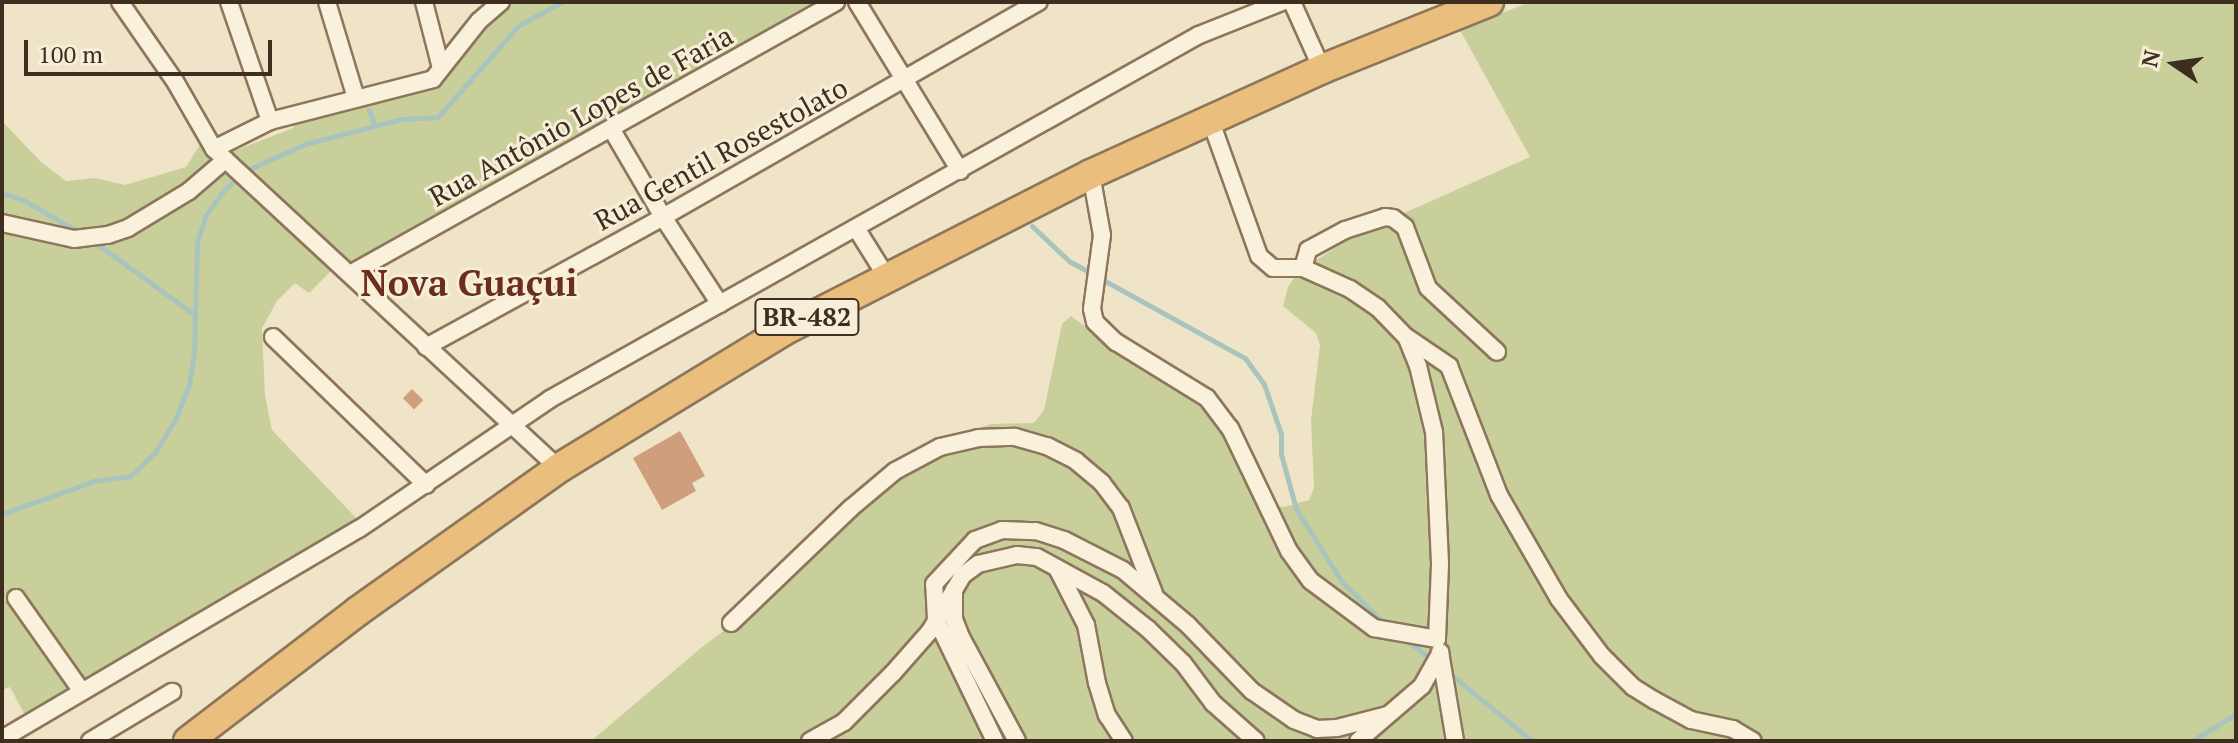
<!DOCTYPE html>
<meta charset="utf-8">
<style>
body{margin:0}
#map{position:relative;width:2238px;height:743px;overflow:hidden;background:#f0e4c8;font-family:"PT Serif",serif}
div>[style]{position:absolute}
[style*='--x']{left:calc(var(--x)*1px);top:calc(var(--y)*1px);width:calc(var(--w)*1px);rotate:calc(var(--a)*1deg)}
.green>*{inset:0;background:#c9cf9b}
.stream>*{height:5px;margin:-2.5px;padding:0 2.5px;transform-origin:2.5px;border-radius:2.5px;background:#a9c4bc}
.building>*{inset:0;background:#cf9f7d;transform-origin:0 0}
.roads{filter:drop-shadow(2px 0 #8d765c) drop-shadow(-2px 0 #8d765c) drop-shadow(0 2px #8d765c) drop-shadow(0 -2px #8d765c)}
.minor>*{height:16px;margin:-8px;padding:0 8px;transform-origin:8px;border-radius:8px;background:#faf1dc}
.trunk>*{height:28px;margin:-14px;padding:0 14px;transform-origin:14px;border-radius:14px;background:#eabe7c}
span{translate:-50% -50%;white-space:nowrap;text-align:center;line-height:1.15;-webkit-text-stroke:6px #f7eed8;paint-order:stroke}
.shield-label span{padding:2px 6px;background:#f7eed8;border:2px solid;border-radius:6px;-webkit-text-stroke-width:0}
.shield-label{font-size:26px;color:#3d2e20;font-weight:700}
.street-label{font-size:28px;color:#3d2e20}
.district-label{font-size:36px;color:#6b2e1e;font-weight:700}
.frame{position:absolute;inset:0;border:4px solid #3d2e20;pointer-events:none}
.north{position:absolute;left:2134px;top:24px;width:80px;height:80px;-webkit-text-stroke:6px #f7eed8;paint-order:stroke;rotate:283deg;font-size:22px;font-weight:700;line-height:32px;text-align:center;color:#3d2e20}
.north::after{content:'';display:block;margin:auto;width:28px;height:36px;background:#3d2e20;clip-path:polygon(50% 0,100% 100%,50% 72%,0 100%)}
.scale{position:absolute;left:24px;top:40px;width:248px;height:36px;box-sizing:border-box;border:4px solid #3d2e20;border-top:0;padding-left:10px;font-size:24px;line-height:28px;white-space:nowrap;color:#3d2e20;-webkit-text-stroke:6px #f7eed8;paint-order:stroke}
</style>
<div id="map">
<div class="green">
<i style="clip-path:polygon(512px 2px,816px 2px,362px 259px,335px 267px,309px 293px,295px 283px,277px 301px,262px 328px,265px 395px,272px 430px,361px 523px,25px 715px,10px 687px,2px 690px,2px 121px,41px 162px,66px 181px,95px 178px,125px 185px,186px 167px,206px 135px,237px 150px,293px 128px,295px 122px,438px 82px,496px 13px)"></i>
<i style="clip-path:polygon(1530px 2px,2236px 2px,2236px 741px,591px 741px,702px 647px,760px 604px,842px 513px,937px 442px,991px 424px,1034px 423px,1044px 410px,1062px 324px,1071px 316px,1105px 341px,1192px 393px,1224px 429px,1273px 506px,1284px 507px,1309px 500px,1314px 488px,1311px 420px,1320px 345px,1316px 333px,1283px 306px,1288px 287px,1298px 272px,1355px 235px,1530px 157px,1460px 30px)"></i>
</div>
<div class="stream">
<i style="--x:369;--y:110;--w:16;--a:68"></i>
<i style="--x:2;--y:193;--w:22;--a:18"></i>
<i style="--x:23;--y:200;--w:67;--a:29.6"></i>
<i style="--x:1032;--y:226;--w:51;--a:43.4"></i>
<i style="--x:1069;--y:261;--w:201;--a:28.9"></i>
<i style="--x:1245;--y:358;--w:32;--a:54"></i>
<i style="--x:1264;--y:384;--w:53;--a:71.2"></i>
<i style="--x:1281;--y:434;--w:20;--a:90"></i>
<i style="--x:1281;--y:454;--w:57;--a:74.7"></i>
<i style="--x:1296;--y:509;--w:86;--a:57.8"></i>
<i style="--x:1342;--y:582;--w:63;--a:44.4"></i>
<i style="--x:93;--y:241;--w:126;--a:36"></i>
<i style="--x:2;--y:514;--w:98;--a:-19.7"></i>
<i style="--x:94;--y:481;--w:36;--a:-8"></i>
<i style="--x:130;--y:476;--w:34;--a:-43"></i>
<i style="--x:155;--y:453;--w:39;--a:-59"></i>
<i style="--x:175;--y:420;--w:38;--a:-68"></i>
<i style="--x:189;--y:385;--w:30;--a:-81"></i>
<i style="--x:194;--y:355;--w:112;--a:-88.5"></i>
<i style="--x:197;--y:243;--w:28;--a:-73"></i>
<i style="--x:205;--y:216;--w:31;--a:-54"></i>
<i style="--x:223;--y:191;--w:30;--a:-42"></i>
<i style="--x:245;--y:171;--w:66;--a:-24.2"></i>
<i style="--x:305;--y:144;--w:100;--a:-14.5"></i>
<i style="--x:402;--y:119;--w:36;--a:-3"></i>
<i style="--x:438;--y:117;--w:121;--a:-48.7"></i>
<i style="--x:518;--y:26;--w:50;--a:-28.6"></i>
<i style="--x:1405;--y:639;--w:34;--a:38"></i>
<i style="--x:1449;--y:673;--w:107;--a:39.3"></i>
<i style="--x:2192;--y:741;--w:52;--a:-31.5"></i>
</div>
<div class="building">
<i style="left:412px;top:389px;width:16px;height:13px;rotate:45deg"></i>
<i style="clip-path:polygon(680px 431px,705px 476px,692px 483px,696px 491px,662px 510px,633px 458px)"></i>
</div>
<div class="roads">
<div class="minor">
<i style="--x:120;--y:2;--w:98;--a:55.3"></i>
<i style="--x:176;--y:83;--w:76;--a:60.1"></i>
<i style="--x:214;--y:149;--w:470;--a:42.8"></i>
<i style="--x:229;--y:2;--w:126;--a:71"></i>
<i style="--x:327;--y:2;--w:100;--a:73.2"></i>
<i style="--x:424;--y:2;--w:68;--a:75.6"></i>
<i style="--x:857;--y:2;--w:198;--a:58.6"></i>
<i style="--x:1292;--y:2;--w:73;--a:65.9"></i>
<i style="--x:1210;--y:119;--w:145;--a:70.3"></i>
<i style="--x:1259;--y:256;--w:18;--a:41"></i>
<i style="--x:1273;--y:268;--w:30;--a:0"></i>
<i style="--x:612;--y:130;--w:101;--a:59.6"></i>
<i style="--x:663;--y:217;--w:104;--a:56.8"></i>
<i style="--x:214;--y:149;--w:63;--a:-26.6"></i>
<i style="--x:270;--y:121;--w:168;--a:-14.4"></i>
<i style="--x:433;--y:79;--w:74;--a:-51.6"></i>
<i style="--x:479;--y:21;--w:29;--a:-41"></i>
<i style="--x:1091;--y:174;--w:62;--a:79.8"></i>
<i style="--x:1102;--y:235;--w:75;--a:97.7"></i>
<i style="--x:1092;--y:309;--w:13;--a:77"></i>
<i style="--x:1095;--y:322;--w:29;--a:44"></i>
<i style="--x:1116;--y:342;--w:107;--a:31.6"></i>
<i style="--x:1207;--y:398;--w:38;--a:53"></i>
<i style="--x:1230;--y:428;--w:136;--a:64.4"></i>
<i style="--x:1289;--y:551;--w:37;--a:54"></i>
<i style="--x:1311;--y:581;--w:79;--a:36.7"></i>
<i style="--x:1374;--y:628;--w:64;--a:9.9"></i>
<i style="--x:1437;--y:639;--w:76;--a:-87.7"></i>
<i style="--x:1440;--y:563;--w:131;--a:-92.6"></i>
<i style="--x:1434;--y:432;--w:68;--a:-103.6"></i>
<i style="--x:1418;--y:366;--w:31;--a:-112"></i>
<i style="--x:1406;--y:337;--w:40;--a:-134"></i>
<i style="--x:1378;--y:308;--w:34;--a:-146"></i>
<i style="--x:1350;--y:289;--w:51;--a:-155.9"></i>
<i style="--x:1303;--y:268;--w:19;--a:-74"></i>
<i style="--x:1308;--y:250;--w:42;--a:-28.4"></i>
<i style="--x:1345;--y:230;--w:42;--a:-18"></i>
<i style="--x:1385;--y:217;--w:8;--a:7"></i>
<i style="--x:1393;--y:218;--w:15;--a:37"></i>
<i style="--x:1405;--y:227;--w:65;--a:69.3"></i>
<i style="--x:1428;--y:288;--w:94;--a:42.8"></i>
<i style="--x:2;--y:223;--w:74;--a:12.5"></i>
<i style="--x:74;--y:239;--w:34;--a:-7"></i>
<i style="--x:108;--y:235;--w:21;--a:-19"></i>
<i style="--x:128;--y:228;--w:71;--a:-31.2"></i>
<i style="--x:189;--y:191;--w:48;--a:-40.7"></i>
<i style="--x:856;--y:228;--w:57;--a:58"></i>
<i style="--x:350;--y:274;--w:557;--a:-29.23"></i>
<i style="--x:273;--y:337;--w:213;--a:44"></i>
<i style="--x:1408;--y:338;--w:50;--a:34.3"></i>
<i style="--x:1449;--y:366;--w:138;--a:68.8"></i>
<i style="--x:1499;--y:495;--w:120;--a:60"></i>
<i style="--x:1559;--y:599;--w:71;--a:53"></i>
<i style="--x:1602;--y:656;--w:44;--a:45"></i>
<i style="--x:1633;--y:687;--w:25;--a:32"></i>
<i style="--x:1654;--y:700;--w:42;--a:28.4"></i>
<i style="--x:1691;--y:720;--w:43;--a:12.1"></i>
<i style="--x:1733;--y:729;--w:23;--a:31"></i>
<i style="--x:426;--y:347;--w:270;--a:-28.7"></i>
<i style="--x:663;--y:217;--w:433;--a:-29.8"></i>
<i style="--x:1057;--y:568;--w:64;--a:63"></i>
<i style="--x:1086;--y:625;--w:59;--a:79.3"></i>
<i style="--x:1097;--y:683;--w:34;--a:73"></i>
<i style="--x:1107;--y:715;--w:31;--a:57"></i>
<i style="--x:954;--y:590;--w:29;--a:90"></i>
<i style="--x:954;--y:619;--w:19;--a:69"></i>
<i style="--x:961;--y:637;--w:118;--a:61.7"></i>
<i style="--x:16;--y:598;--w:113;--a:54.8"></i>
<i style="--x:731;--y:623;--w:166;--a:-43.8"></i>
<i style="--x:851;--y:508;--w:57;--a:-40.1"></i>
<i style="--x:895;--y:471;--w:51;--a:-28.1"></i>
<i style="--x:940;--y:447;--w:39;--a:-13"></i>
<i style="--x:978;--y:438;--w:37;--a:-2"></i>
<i style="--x:1015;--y:437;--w:33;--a:16"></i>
<i style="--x:1047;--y:446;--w:33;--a:27"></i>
<i style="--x:1076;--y:461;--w:34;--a:40"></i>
<i style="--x:1102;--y:483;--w:31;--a:53"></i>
<i style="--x:1121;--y:508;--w:91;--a:68.8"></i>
<i style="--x:1440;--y:652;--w:90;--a:80.4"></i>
<i style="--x:2;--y:739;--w:414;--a:-30.5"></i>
<i style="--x:359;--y:529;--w:231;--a:-34.2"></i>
<i style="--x:550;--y:399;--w:744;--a:-29.29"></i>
<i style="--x:1199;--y:35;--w:89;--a:-21.7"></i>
<i style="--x:90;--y:741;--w:96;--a:-30.9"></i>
<i style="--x:810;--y:741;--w:39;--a:-29"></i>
<i style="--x:844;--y:722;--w:69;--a:-45"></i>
<i style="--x:893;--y:673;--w:56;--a:-48.6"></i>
<i style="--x:930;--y:631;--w:65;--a:-59.5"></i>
<i style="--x:963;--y:575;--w:19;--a:-36"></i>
<i style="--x:978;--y:564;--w:40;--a:-13"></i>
<i style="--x:1017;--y:555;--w:20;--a:6"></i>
<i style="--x:1037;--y:557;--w:75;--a:28.6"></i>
<i style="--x:1103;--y:593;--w:58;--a:38.7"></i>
<i style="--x:1148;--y:629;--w:49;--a:44.2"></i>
<i style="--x:1183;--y:663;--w:50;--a:53.1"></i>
<i style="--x:1213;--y:703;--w:57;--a:41.5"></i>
<i style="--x:995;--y:741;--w:136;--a:-115.8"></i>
<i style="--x:936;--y:619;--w:35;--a:-93"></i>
<i style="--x:934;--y:584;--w:60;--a:-47"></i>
<i style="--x:975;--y:540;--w:29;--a:-20"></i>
<i style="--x:1002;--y:530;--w:34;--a:2"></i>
<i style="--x:1036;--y:531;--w:29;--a:18"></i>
<i style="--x:1064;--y:540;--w:66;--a:27"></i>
<i style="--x:1123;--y:570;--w:85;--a:40.2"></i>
<i style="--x:1188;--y:625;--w:92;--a:45.9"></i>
<i style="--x:1252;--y:691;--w:51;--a:34.6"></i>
<i style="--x:1294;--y:720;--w:25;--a:21"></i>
<i style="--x:1317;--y:729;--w:20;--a:-3"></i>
<i style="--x:1337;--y:728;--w:52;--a:-14.6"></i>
<i style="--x:1358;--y:741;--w:84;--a:-40.7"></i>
<i style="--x:1422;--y:686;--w:38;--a:-61"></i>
</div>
<div class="trunk">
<i style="--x:188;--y:741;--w:214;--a:-37.4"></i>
<i style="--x:358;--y:611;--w:247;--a:-35.4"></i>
<i style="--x:559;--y:468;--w:265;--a:-31.4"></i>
<i style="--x:785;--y:330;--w:343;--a:-27"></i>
<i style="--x:1091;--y:174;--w:254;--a:-24.4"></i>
<i style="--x:1322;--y:69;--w:180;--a:-21.9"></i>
</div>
</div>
<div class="shield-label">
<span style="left:807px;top:317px">BR-482</span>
</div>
<div class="street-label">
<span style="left:581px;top:116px;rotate:-29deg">Rua Antônio Lopes de Faria</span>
<span style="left:721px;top:154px;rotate:-29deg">Rua Gentil Rosestolato</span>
</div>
<div class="district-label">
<span style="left:469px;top:283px">Nova Guaçui</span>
</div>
<div class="frame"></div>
<div class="north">N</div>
<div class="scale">100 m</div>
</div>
